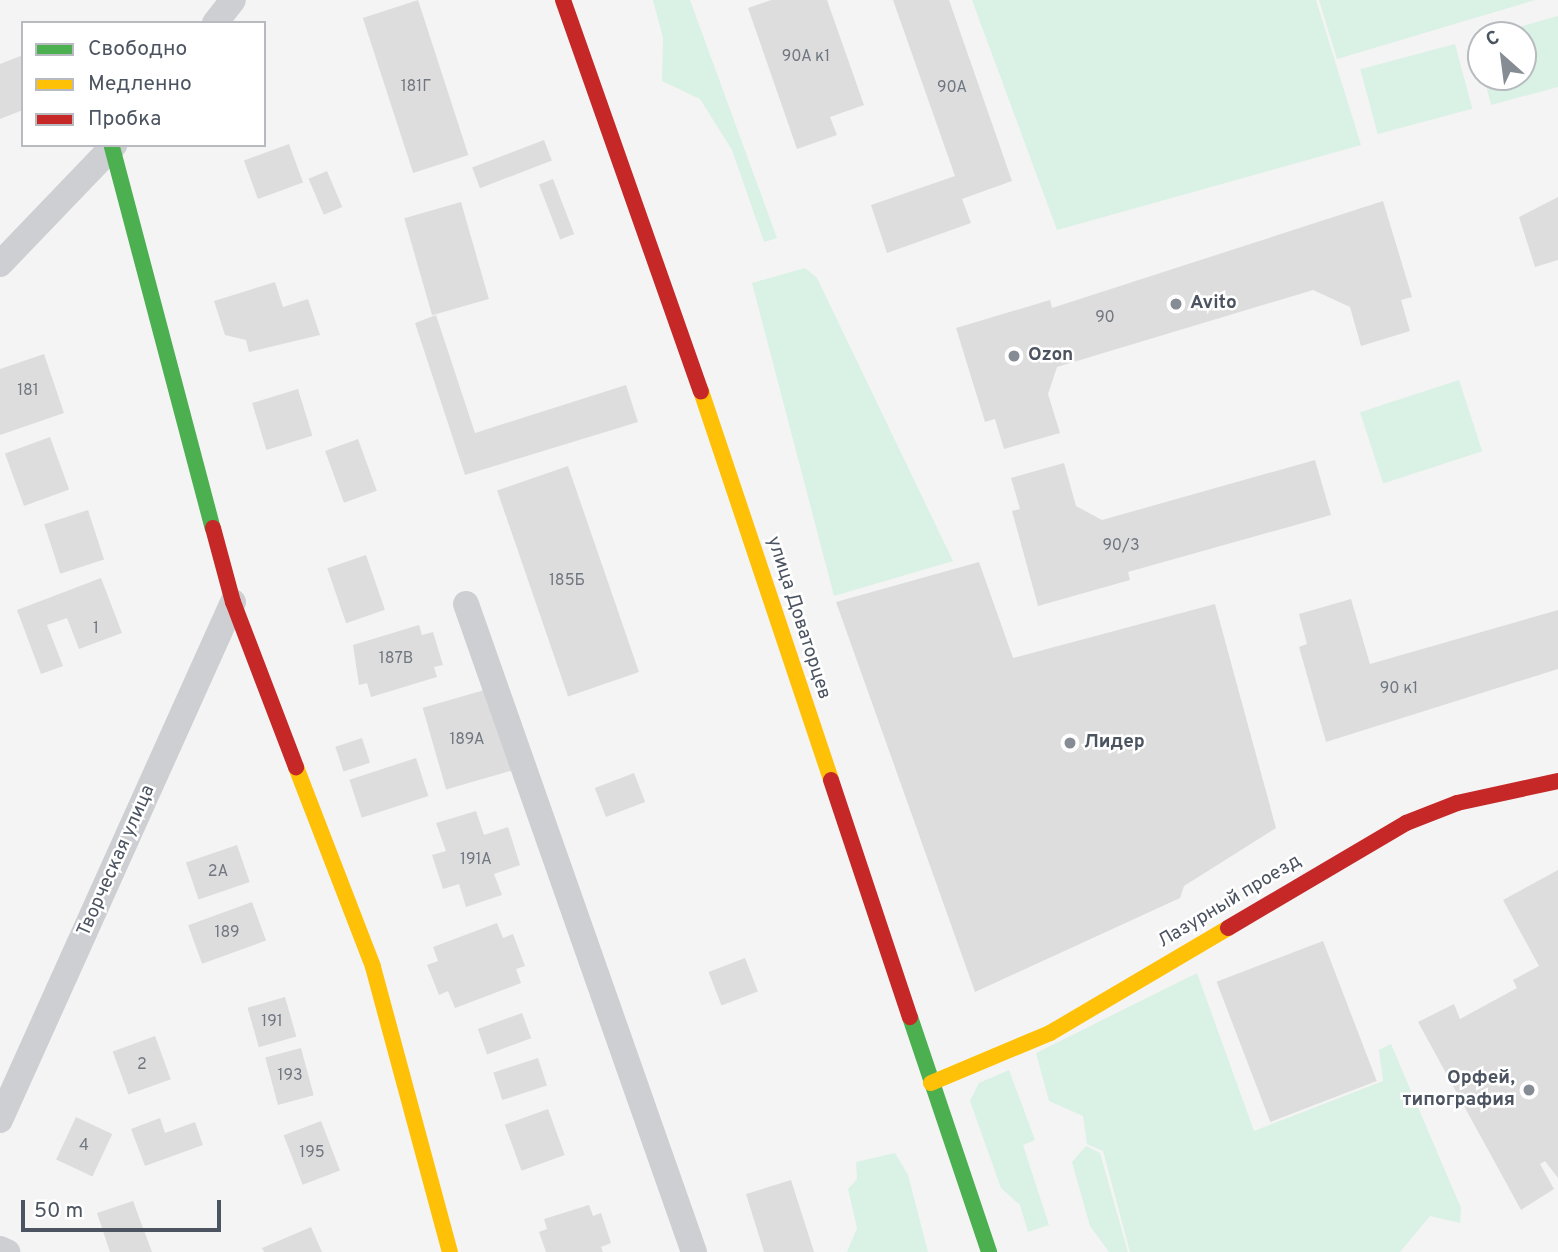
<!DOCTYPE html>
<meta charset="utf-8">
<style>
body{margin:0}
#map{position:relative;width:1558px;height:1252px;overflow:hidden;background:#f4f4f4;font-family:Overpass,sans-serif}
div>[style]{position:absolute}
[style*='--x']{left:calc(var(--x)*1px);top:calc(var(--y)*1px);width:calc(var(--w)*1px);rotate:calc(var(--a)*1deg)}
.green>*{inset:0;background:#daf1e5;transform-origin:0 0}
.building>*{inset:0;background:#ddddde;transform-origin:0 0}
.street>*{height:26px;margin:-13px;padding:0 13px;transform-origin:13px;border-radius:13px;background:#cdcfd2}
.fast>*{height:16px;margin:-8px;padding:0 8px;transform-origin:8px;border-radius:8px;background:#4caf50}
.slow>*{height:16px;margin:-8px;padding:0 8px;transform-origin:8px;border-radius:8px;background:#ffc107}
.jam>*{height:16px;margin:-8px;padding:0 8px;transform-origin:8px;border-radius:8px;background:#c62828}
.dots>*{width:19px;height:19px;translate:-50% -50%;box-sizing:border-box;border:4px solid #fff;border-radius:50%}
span{translate:-50% -50%;white-space:nowrap;text-align:center;line-height:1.15;-webkit-text-stroke:5px #fff;paint-order:stroke}
.number-label{font-size:16px;color:#707780}
.number-label span{-webkit-text-stroke-width:0}
.poi-label{font-size:19px;color:#4b5460;font-weight:700}
.left{translate:0 -50%;text-align:left}
.right{translate:-100% -50%;text-align:right}
.street-label{font-size:19px;color:#4b5460}
.legend{position:absolute;left:21px;top:21px;width:245px;height:126px;box-sizing:border-box;background:#fff;border:2px solid #b7bbbf;margin:0;padding:9px 12px;list-style:none;font-size:21px;color:#4b5460}
.legend li{display:flex;align-items:center;gap:14px;height:35px}
.legend b{width:35px;border:2px solid #b7bbbf}
.north{position:absolute;left:1467px;top:21px;width:70px;height:70px;box-sizing:border-box;background:#fff;border:2px solid #b7bbbf;border-radius:50%;rotate:332deg;font-size:19px;font-weight:700;line-height:28px;text-align:center;color:#4b5460}
.north::after{content:'';display:block;margin:auto;width:24px;height:32px;background:#868c94;clip-path:polygon(50% 0,100% 100%,50% 72%,0 100%)}
.scale{position:absolute;left:21px;top:1200px;width:200px;height:32px;box-sizing:border-box;border:4px solid #4b5460;border-top:0;padding-left:9px;font-size:21px;line-height:24px;white-space:nowrap;color:#4b5460;-webkit-text-stroke:5px #fff;paint-order:stroke}
</style>
<div id="map">
<div class="green">
<i style="clip-path:polygon(653px 0,690px 0,777px 238px,764px 242px,732px 150px,700px 99px,662px 81px,663px 38px)"></i>
<i style="clip-path:polygon(972px 0,1316px 0,1361px 145px,1057px 230px)"></i>
<i style="clip-path:polygon(1319px 0,1535px 0,1337px 59px)"></i>
<i style="clip-path:polygon(1558px 16px,1558px 87px,1491px 105px,1484px 77px,1523px 77px,1523px 35px,1490px 35px)"></i>
<i style="left:1455px;top:44px;width:67px;height:98px;rotate:75deg"></i>
<i style="clip-path:polygon(805px 268px,817px 278px,953px 561px,834px 596px,752px 283px)"></i>
<i style="left:1459px;top:380px;width:75px;height:104px;rotate:72deg"></i>
<i style="clip-path:polygon(1197px 973px,1254px 1131px,1383px 1081px,1379px 1050px,1391px 1044px,1461px 1208px,1460px 1223px,1430px 1216px,1400px 1252px,1130px 1252px,1103px 1151px,1087px 1144px,1083px 1116px,1049px 1101px,1036px 1053px)"></i>
<i style="clip-path:polygon(1009px 1070px,1035px 1140px,1023px 1145px,1049px 1225px,1028px 1232px,1020px 1205px,1001px 1188px,970px 1101px,979px 1083px)"></i>
<i style="clip-path:polygon(1086px 1146px,1100px 1153px,1128px 1252px,1109px 1252px,1090px 1226px,1072px 1162px)"></i>
<i style="clip-path:polygon(895px 1153px,908px 1175px,928px 1252px,847px 1252px,857px 1228px,848px 1189px,857px 1179px,856px 1162px)"></i>
</div>
<div class="building">
<i style="left:418px;top:0;width:163px;height:58px;rotate:72deg"></i>
<i style="clip-path:polygon(771px 0,827px 0,864px 105px,830px 117px,837px 135px,797px 149px,748px 8px)"></i>
<i style="clip-path:polygon(893px 0,949px 0,1012px 181px,962px 199px,971px 223px,887px 253px,871px 205px,955px 176px)"></i>
<i style="clip-path:polygon(23px 55px,23px 110px,0 119px,0 64px)"></i>
<i style="left:544px;top:140px;width:22px;height:77px;rotate:69deg"></i>
<i style="left:289px;top:144px;width:41px;height:48px;rotate:70deg"></i>
<i style="left:327px;top:171px;width:39px;height:20px;rotate:67deg"></i>
<i style="left:553px;top:179px;width:59px;height:15px;rotate:69deg"></i>
<i style="clip-path:polygon(1558px 197px,1558px 260px,1535px 267px,1519px 217px)"></i>
<i style="clip-path:polygon(1383px 201px,1412px 297px,1401px 300px,1410px 331px,1361px 346px,1350px 307px,1313px 290px,1057px 367px,1048px 394px,1060px 433px,1004px 449px,995px 419px,985px 422px,956px 328px,1050px 300px,1052px 308px)"></i>
<i style="left:461px;top:202px;width:101px;height:59px;rotate:74deg"></i>
<i style="clip-path:polygon(275px 282px,283px 307px,308px 299px,320px 335px,249px 352px,246px 340px,225px 335px,214px 301px)"></i>
<i style="clip-path:polygon(436px 315px,475px 433px,626px 385px,638px 422px,465px 475px,415px 323px)"></i>
<i style="clip-path:polygon(44px 354px,64px 413px,0 435px,0 369px)"></i>
<i style="left:298px;top:389px;width:49px;height:48px;rotate:73deg"></i>
<i style="left:50px;top:437px;width:56px;height:48px;rotate:70deg"></i>
<i style="left:358px;top:439px;width:55px;height:35px;rotate:70deg"></i>
<i style="clip-path:polygon(1315px 460px,1331px 515px,1128px 572px,1130px 580px,1038px 606px,1012px 511px,1020px 509px,1011px 478px,1064px 463px,1076px 506px,1102px 520px)"></i>
<i style="left:568px;top:466px;width:218px;height:75px;rotate:71deg"></i>
<i style="left:88px;top:510px;width:52px;height:46px;rotate:72deg"></i>
<i style="left:366px;top:555px;width:58px;height:41px;rotate:71deg"></i>
<i style="clip-path:polygon(979px 562px,1013px 658px,1215px 604px,1276px 828px,1184px 886px,1180px 898px,975px 992px,836px 602px)"></i>
<i style="clip-path:polygon(101px 578px,122px 633px,79px 649px,67px 618px,47px 625px,63px 666px,41px 674px,17px 610px)"></i>
<i style="clip-path:polygon(1351px 599px,1370px 664px,1558px 610px,1558px 669px,1326px 742px,1299px 647px,1307px 644px,1299px 614px)"></i>
<i style="clip-path:polygon(419px 625px,422px 635px,433px 632px,443px 665px,434px 667px,437px 677px,371px 697px,367px 683px,359px 685px,353px 645px)"></i>
<i style="left:488px;top:689px;width:85px;height:68px;rotate:74deg"></i>
<i style="left:362px;top:738px;width:26px;height:28px;rotate:72deg"></i>
<i style="left:416px;top:758px;width:40px;height:70px;rotate:72deg"></i>
<i style="left:634px;top:773px;width:31px;height:42px;rotate:69deg"></i>
<i style="clip-path:polygon(476px 811px,484px 835px,508px 827px,520px 865px,494px 874px,502px 895px,466px 907px,459px 884px,443px 889px,432px 855px,446px 851px,436px 823px)"></i>
<i style="left:237px;top:845px;width:39px;height:54px;rotate:71deg"></i>
<i style="clip-path:polygon(1558px 870px,1558px 1178px,1545px 1161px,1540px 1164px,1554px 1189px,1521px 1210px,1418px 1022px,1454px 1004px,1460px 1019px,1517px 988px,1513px 980px,1539px 966px,1503px 900px)"></i>
<i style="left:252px;top:902px;width:41px;height:68px;rotate:70deg"></i>
<i style="clip-path:polygon(497px 923px,503px 938px,513px 934px,525px 966px,516px 969px,521px 983px,455px 1008px,448px 991px,439px 995px,427px 965px,438px 961px,433px 947px)"></i>
<i style="left:1323px;top:941px;width:150px;height:114px;rotate:69deg"></i>
<i style="left:745px;top:958px;width:36px;height:39px;rotate:69deg"></i>
<i style="left:285px;top:997px;width:41px;height:39px;rotate:74deg"></i>
<i style="left:522px;top:1013px;width:27px;height:47px;rotate:70deg"></i>
<i style="left:155px;top:1036px;width:46px;height:45px;rotate:70deg"></i>
<i style="left:301px;top:1048px;width:49px;height:37px;rotate:75deg"></i>
<i style="left:538px;top:1058px;width:29px;height:47px;rotate:72deg"></i>
<i style="left:548px;top:1109px;width:49px;height:46px;rotate:70deg"></i>
<i style="left:76px;top:1117px;width:40px;height:47px;rotate:25deg"></i>
<i style="clip-path:polygon(160px 1118px,165px 1133px,195px 1122px,203px 1145px,145px 1166px,131px 1129px)"></i>
<i style="left:321px;top:1121px;width:53px;height:40px;rotate:69deg"></i>
<i style="clip-path:polygon(791px 1180px,814px 1252px,764px 1252px,746px 1194px)"></i>
<i style="clip-path:polygon(133px 1201px,152px 1252px,110px 1252px,97px 1213px)"></i>
<i style="clip-path:polygon(589px 1205px,593px 1216px,601px 1213px,611px 1243px,601px 1247px,603px 1252px,546px 1252px,539px 1232px,547px 1229px,544px 1219px)"></i>
<i style="clip-path:polygon(311px 1227px,322px 1252px,264px 1252px,262px 1248px)"></i>
</div>
<div class="street">
<i style="--x:215;--y:23;--w:29;--a:-52"></i>
<i style="--x:0;--y:264;--w:165;--a:-46.2"></i>
<i style="--x:466;--y:604;--w:687;--a:70.62"></i>
<i style="--x:0;--y:1120;--w:568;--a:-65.78"></i>
<i style="--x:0;--y:1249;--w:8;--a:23"></i>
</div>
<div class="fast">
<i style="--x:112;--y:147;--w:394;--a:75.2"></i>
<i style="--x:910;--y:1017;--w:248;--a:71.4"></i>
</div>
<div class="slow">
<i style="--x:701;--y:391;--w:410;--a:71.5"></i>
<i style="--x:296;--y:767;--w:214;--a:68.9"></i>
<i style="--x:373;--y:967;--w:295;--a:74.9"></i>
<i style="--x:931;--y:1083;--w:129;--a:-22.8"></i>
<i style="--x:1050;--y:1033;--w:207;--a:-30.5"></i>
</div>
<div class="jam">
<i style="--x:563;--y:0;--w:415;--a:70.6"></i>
<i style="--x:213;--y:528;--w:77;--a:74.9"></i>
<i style="--x:233;--y:602;--w:177;--a:69.1"></i>
<i style="--x:831;--y:780;--w:250;--a:71.6"></i>
<i style="--x:1228;--y:928;--w:207;--a:-30.5"></i>
<i style="--x:1406;--y:823;--w:55;--a:-21.4"></i>
<i style="--x:1457;--y:803;--w:103;--a:-12.3"></i>
</div>
<div class="dots">
<i style="left:1176px;top:304px;background:#868c94"></i>
<i style="left:1014px;top:356px;background:#868c94"></i>
<i style="left:1070px;top:743px;background:#868c94"></i>
<i style="left:1529px;top:1090px;background:#868c94"></i>
</div>
<div class="number-label">
<span style="left:806px;top:57px">90А к1</span>
<span style="left:416px;top:87px">181Г</span>
<span style="left:952px;top:88px">90А</span>
<span style="left:1105px;top:318px">90</span>
<span style="left:28px;top:391px">181</span>
<span style="left:1121px;top:546px">90/3</span>
<span style="left:567px;top:581px">185Б</span>
<span style="left:96px;top:629px">1</span>
<span style="left:396px;top:659px">187В</span>
<span style="left:1399px;top:689px">90 к1</span>
<span style="left:467px;top:740px">189А</span>
<span style="left:476px;top:860px">191А</span>
<span style="left:218px;top:872px">2А</span>
<span style="left:227px;top:933px">189</span>
<span style="left:272px;top:1022px">191</span>
<span style="left:142px;top:1065px">2</span>
<span style="left:290px;top:1076px">193</span>
<span style="left:84px;top:1146px">4</span>
<span style="left:312px;top:1153px">195</span>
</div>
<div class="poi-label">
<span class="left" style="left:1190px;top:304px">Avito</span>
<span class="left" style="left:1028px;top:356px">Ozon</span>
<span class="left" style="left:1084px;top:743px">Лидер</span>
<span class="right" style="left:1515px;top:1090px">Орфей,<br>типография</span>
</div>
<div class="street-label">
<span style="left:798px;top:618px;rotate:72deg">улица Доваторцев</span>
<span style="left:117px;top:861px;rotate:-66deg">Творческая улица</span>
<span style="left:1230px;top:902px;rotate:-31deg">Лазурный проезд</span>
</div>
<ul class="legend">
<li><b style="height:9px;background:#4caf50"></b>Свободно</li>
<li><b style="height:9px;background:#ffc107"></b>Медленно</li>
<li><b style="height:9px;background:#c62828"></b>Пробка</li>
</ul>
<div class="north">С</div>
<div class="scale">50 m</div>
</div>
